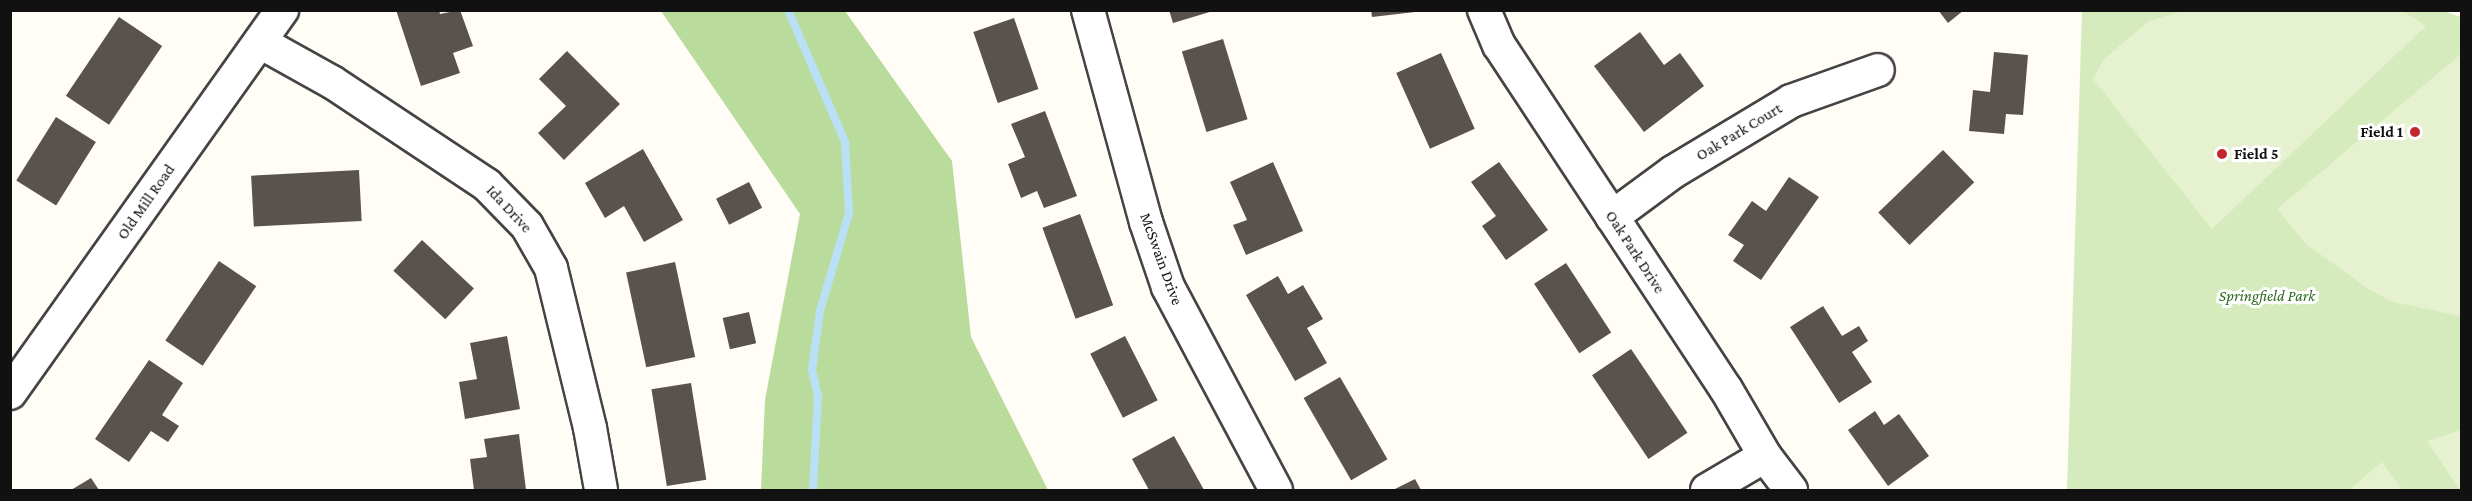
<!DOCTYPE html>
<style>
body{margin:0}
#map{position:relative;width:2472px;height:501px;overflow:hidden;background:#fffdf5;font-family:"Crimson Pro",serif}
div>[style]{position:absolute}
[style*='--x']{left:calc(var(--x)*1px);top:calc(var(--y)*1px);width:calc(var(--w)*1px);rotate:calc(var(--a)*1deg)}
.green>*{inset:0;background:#d5ebbd}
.forest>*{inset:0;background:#b9dc9c}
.pitch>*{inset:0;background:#e6f2cf}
.stream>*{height:8px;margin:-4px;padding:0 4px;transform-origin:4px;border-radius:4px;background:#b9e0f7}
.building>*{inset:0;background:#5a524d;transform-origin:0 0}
.roads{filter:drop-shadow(2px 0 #444) drop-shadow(-2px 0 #444) drop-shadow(0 2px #444) drop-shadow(0 -2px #444)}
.minor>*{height:32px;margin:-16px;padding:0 16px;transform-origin:16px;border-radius:16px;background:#fff}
.dots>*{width:16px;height:16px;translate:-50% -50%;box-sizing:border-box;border:3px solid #fff;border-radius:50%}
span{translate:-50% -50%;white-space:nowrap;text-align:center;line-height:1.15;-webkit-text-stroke:6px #fff;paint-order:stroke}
.street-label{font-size:16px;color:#111}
.poi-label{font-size:16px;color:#111;font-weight:700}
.right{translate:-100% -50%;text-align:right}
.left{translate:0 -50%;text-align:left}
.park-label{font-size:16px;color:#2f6b1f;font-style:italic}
.frame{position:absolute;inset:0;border:12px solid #111;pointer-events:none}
</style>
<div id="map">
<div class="green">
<i style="clip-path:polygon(2441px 10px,2461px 17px,2461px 490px,2067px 490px,2082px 11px)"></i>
</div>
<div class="forest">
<i style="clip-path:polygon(661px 11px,845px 11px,952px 161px,971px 337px,1048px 490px,761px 490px,765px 400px,800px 214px)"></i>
</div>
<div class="pitch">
<i style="clip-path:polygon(2182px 11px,2403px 11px,2426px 26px,2212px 229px,2093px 79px,2103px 60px,2149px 21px)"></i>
<i style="clip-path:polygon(2461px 54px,2462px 54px,2461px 316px,2393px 302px,2367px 288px,2306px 244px,2277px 209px)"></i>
<i style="clip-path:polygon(2461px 430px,2462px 490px,2460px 490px,2427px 441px)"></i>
<i style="clip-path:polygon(2382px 462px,2403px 490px,2349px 490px)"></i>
</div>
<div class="stream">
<i style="--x:788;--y:10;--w:144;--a:66.6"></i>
<i style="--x:845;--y:142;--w:71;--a:86.8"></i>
<i style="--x:849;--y:213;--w:102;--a:106.5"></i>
<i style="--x:820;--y:311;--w:60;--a:97.7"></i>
<i style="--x:812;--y:370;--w:28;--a:77"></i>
<i style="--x:818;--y:397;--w:93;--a:93.1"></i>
</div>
<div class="building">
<i style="clip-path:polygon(396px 10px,439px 10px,440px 14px,460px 10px,473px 46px,453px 53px,460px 73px,421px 86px)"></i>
<i style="clip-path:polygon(1169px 10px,1213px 10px,1213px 11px,1173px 23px)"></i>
<i style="clip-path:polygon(1371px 10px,1415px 10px,1415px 12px,1372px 17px)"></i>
<i style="clip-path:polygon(1938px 10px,1964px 10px,1948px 23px)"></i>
<i style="left:119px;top:17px;width:52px;height:95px;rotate:34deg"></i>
<i style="left:1014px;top:18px;width:75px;height:43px;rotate:71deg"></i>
<i style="clip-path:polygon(1640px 32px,1664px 65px,1680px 53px,1704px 86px,1644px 132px,1594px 66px)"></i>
<i style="left:1223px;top:39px;width:84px;height:43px;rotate:73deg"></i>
<i style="clip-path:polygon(567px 51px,620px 104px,564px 160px,538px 133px,566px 106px,539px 79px)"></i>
<i style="clip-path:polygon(1994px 52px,2028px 55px,2023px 115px,2006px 114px,2004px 134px,1969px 131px,1973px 90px,1990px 92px)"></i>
<i style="left:1441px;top:53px;width:83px;height:49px;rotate:66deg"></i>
<i style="clip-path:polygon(1045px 111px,1077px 196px,1044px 208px,1037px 191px,1021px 198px,1008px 164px,1025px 157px,1011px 124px)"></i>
<i style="left:56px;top:117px;width:47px;height:75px;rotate:32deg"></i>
<i style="clip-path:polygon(643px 149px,683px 220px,644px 242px,624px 206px,605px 218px,585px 183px)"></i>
<i style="left:1943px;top:150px;width:45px;height:90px;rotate:46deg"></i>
<i style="clip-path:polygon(1273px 162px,1303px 231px,1246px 255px,1233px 225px,1247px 220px,1230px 182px)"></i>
<i style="clip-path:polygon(1499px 162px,1548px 230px,1506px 260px,1482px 226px,1496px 216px,1471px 182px)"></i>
<i style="left:359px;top:170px;width:51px;height:108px;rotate:87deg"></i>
<i style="clip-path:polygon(1789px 177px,1819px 197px,1761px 280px,1733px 261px,1744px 245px,1728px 235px,1752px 201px,1766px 211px)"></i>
<i style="left:749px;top:182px;width:29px;height:37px;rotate:63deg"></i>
<i style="left:1080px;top:214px;width:97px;height:40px;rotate:70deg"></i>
<i style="left:422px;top:240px;width:71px;height:42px;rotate:43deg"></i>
<i style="left:219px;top:261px;width:45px;height:96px;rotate:34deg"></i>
<i style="left:675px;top:262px;width:97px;height:50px;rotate:78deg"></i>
<i style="left:1566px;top:263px;width:83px;height:38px;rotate:57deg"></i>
<i style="clip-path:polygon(1278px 276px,1288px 294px,1303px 285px,1323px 319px,1307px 328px,1327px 363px,1295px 381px,1246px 295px)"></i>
<i style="clip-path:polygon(1823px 306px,1842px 336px,1859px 326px,1868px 341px,1852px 352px,1872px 382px,1839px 403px,1790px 327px)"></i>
<i style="left:749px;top:312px;width:32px;height:27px;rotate:77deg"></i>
<i style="clip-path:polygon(507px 336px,520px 409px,465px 419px,459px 382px,477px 379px,470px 343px)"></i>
<i style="left:1125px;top:336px;width:72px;height:39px;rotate:63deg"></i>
<i style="left:1631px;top:349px;width:101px;height:47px;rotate:56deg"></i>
<i style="clip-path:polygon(149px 360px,183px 383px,162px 415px,179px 426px,168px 442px,151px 431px,129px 462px,95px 439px)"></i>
<i style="left:1340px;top:377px;width:95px;height:42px;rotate:60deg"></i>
<i style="left:691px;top:383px;width:98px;height:40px;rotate:81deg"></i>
<i style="clip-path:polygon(1875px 411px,1884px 425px,1899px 414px,1929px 456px,1888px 486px,1848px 430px)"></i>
<i style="clip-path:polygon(519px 434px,526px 490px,474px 490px,470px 459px,487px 457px,484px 439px)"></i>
<i style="clip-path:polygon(1174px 436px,1204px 490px,1149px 490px,1132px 459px)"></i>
<i style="clip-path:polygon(91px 478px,99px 490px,71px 490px)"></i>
<i style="clip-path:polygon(1415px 479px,1421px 490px,1393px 490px)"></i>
</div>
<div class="roads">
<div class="minor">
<i style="--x:1088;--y:10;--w:220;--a:74.7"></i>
<i style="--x:1146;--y:222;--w:69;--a:71.3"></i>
<i style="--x:1168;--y:287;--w:230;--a:62"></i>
<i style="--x:1484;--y:10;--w:38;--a:67"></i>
<i style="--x:1499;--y:45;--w:412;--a:56.6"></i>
<i style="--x:1726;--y:389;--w:78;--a:59.8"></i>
<i style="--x:1765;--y:456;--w:43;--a:52.6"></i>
<i style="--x:260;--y:42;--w:82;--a:29.1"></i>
<i style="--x:332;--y:82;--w:186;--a:33.6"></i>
<i style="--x:487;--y:185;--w:57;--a:45.7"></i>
<i style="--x:527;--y:226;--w:48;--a:60.3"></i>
<i style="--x:551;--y:268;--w:165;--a:76.3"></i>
<i style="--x:590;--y:428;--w:63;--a:79.9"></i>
<i style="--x:1612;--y:217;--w:76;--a:-36.4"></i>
<i style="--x:1673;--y:172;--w:138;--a:-31"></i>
<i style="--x:1791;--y:101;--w:92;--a:-19.6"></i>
<i style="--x:10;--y:393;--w:470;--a:-54.6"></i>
<i style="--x:1707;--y:490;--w:67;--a:-30.4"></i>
</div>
</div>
<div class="dots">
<i style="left:2415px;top:132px;background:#c4262e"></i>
<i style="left:2222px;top:154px;background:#c4262e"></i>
</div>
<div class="street-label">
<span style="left:1739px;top:132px;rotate:-31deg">Oak Park Court</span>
<span style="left:146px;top:202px;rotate:-55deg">Old Mill Road</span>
<span style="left:509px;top:209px;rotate:47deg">Ida Drive</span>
<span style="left:1635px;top:252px;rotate:57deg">Oak Park Drive</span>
<span style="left:1161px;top:259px;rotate:70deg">McSwain Drive</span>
</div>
<div class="poi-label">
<span class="right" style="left:2403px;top:132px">Field 1</span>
<span class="left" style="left:2234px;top:154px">Field 5</span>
</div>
<div class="park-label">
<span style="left:2267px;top:296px">Springfield Park</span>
</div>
<div class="frame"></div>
</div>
